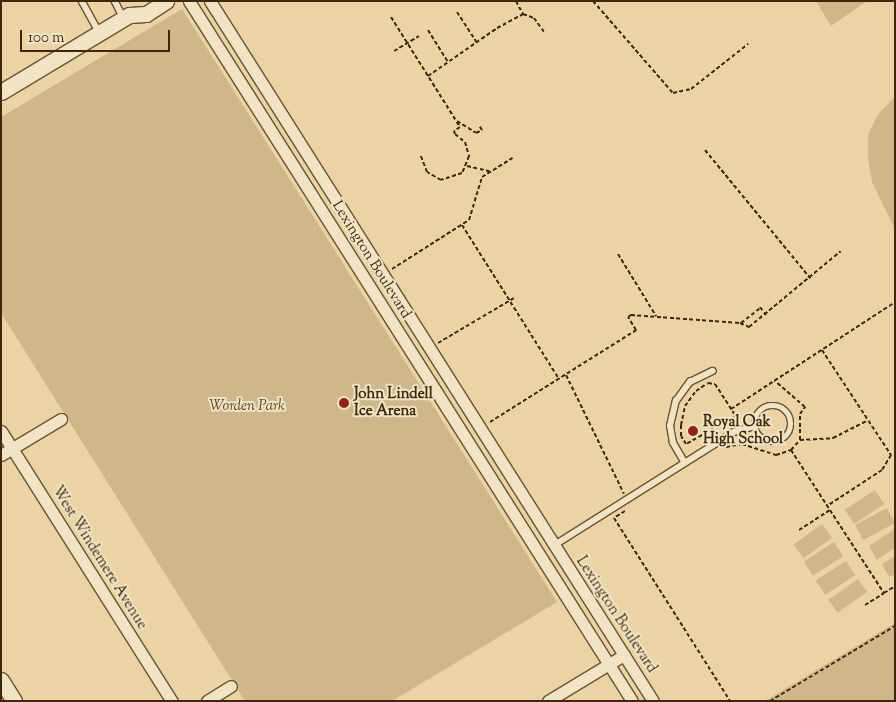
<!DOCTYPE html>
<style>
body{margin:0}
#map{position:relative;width:896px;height:702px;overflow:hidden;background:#ead4a5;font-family:"Sorts Mill Goudy",serif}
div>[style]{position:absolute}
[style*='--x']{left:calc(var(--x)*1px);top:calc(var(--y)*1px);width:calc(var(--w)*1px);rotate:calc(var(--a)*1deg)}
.green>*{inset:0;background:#cdb78b;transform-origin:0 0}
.path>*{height:2px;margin-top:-1px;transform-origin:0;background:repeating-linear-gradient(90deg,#3e270b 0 4px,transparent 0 6.5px)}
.roads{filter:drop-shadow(1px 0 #695232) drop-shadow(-1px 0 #695232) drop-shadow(0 1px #695232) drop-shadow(0 -1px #695232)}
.lane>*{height:5.5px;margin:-2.75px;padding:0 2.75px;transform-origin:2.75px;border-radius:2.75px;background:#f1e3c4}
.lane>.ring{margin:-2.75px;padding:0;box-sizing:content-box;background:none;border:5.5px solid #f1e3c4;border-radius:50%}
.street>*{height:11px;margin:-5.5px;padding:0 5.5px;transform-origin:5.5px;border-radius:5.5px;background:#f1e3c4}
.secondary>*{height:15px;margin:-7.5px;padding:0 7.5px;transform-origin:7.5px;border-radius:7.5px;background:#f1e3c4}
.dots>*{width:14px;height:14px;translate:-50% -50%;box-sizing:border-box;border:2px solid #f1e3c4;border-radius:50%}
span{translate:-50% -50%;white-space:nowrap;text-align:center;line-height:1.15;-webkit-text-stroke:4px #f1e3c4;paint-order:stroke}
.street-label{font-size:15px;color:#3e270b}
.poi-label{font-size:15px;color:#3e270b;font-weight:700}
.left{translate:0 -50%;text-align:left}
.park-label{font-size:15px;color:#5b4425;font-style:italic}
.frame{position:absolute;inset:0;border:2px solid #3e270b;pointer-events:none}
.scale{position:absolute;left:20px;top:30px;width:150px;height:22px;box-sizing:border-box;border:2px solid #3e270b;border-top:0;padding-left:6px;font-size:15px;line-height:18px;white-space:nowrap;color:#3e270b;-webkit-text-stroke:4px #f1e3c4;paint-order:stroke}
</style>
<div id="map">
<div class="green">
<i style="clip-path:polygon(816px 1px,867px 1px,831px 26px)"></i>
<i style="clip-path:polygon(182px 9px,557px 602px,392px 701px,245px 701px,1px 313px,1px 117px)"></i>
<i style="clip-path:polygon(895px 97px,895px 229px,872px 182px,868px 158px,868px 134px,879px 113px)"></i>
<i style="left:875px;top:490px;width:17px;height:36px;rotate:57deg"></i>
<i style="left:887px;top:508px;width:17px;height:36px;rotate:62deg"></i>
<i style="left:822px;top:524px;width:17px;height:35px;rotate:54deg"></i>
<i style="clip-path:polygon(895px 529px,895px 548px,877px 560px,869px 546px)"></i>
<i style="left:834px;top:542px;width:17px;height:36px;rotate:57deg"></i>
<i style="clip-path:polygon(895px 556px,895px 574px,889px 577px,882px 564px)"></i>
<i style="left:846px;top:561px;width:17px;height:36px;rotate:57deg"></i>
<i style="left:858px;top:579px;width:16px;height:36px;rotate:55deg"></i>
<i style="clip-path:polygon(895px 623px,895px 701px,765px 701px)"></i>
</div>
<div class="path">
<i style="--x:516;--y:1;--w:15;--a:62"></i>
<i style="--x:593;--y:1;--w:122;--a:49"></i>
<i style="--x:673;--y:93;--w:18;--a:-13"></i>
<i style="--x:691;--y:89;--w:73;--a:-38.3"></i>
<i style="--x:457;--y:12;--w:37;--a:57"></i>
<i style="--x:391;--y:17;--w:130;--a:57.9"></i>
<i style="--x:460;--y:127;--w:7;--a:146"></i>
<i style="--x:454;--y:131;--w:3;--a:72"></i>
<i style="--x:455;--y:134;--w:13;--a:39"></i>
<i style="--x:465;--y:142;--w:15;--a:74"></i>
<i style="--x:469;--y:156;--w:18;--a:112"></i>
<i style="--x:462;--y:173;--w:22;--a:162"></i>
<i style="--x:441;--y:180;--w:16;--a:-150"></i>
<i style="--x:427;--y:172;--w:19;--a:-111"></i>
<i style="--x:428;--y:30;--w:38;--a:58"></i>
<i style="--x:394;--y:51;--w:29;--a:-31"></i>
<i style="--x:428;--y:76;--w:84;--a:-34.8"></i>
<i style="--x:497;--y:28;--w:30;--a:-28"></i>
<i style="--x:523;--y:14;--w:12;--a:20"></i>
<i style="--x:534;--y:18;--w:17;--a:54"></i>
<i style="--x:457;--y:121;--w:22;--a:32"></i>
<i style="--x:476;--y:133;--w:7;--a:-27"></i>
<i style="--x:482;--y:130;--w:4;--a:-124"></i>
<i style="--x:705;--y:150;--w:166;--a:50.6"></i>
<i style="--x:467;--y:166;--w:23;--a:13"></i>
<i style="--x:462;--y:225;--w:182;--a:57.8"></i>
<i style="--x:618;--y:254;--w:73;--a:58.5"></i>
<i style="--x:392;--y:269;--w:91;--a:-32.5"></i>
<i style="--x:469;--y:220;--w:45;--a:-73.2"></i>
<i style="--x:482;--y:177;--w:36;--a:-32"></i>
<i style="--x:760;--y:307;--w:10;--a:53"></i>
<i style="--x:741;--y:323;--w:24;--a:-38"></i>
<i style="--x:438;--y:343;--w:88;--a:-30.6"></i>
<i style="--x:822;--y:350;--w:126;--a:56.7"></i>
<i style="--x:891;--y:455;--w:17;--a:121"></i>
<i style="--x:882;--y:470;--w:66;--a:146.8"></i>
<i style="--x:566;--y:375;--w:132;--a:64"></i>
<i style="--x:708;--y:383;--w:7;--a:8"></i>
<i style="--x:715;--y:384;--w:38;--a:57"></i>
<i style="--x:736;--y:416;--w:57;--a:150.8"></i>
<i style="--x:686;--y:444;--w:9;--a:-122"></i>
<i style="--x:681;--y:436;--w:11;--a:-90"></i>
<i style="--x:681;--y:425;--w:19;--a:-78"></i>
<i style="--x:685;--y:406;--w:19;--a:-54"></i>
<i style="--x:696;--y:391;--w:14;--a:-34"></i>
<i style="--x:731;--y:409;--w:196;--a:-33.1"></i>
<i style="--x:490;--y:422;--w:173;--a:-32.2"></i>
<i style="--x:636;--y:330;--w:15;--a:-122"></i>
<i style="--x:628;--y:317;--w:4;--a:-34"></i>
<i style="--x:631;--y:315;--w:109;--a:4.2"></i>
<i style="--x:740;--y:323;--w:10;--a:24"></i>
<i style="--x:749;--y:327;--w:119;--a:-39.6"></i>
<i style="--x:800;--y:440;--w:33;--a:-3"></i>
<i style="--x:833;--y:438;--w:39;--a:-27"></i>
<i style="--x:726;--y:447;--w:16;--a:-11"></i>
<i style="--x:742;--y:444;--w:36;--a:18"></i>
<i style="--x:776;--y:455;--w:16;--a:-18"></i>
<i style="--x:791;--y:450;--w:13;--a:-48"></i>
<i style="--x:800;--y:440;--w:26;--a:-90"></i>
<i style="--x:800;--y:414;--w:9;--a:-54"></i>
<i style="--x:805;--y:407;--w:40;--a:-139"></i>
<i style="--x:791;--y:450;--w:171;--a:57"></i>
<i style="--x:884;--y:593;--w:13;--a:-32"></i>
<i style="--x:625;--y:511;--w:13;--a:148"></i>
<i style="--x:614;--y:518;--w:217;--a:57.6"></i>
<i style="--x:799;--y:530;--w:37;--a:-33"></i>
<i style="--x:865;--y:605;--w:22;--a:-32"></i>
<i style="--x:770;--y:701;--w:146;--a:-31"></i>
</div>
<div class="roads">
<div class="lane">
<i style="--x:82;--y:1;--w:35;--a:61"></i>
<i style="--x:115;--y:1;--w:18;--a:63"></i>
<i class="ring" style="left:755px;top:406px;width:30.5px;height:30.5px"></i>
<i style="--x:684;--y:462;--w:22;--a:-120"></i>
<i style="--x:673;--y:443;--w:17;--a:-100"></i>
<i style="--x:670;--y:426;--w:26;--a:-77"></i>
<i style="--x:676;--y:401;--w:24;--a:-54"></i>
<i style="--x:690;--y:382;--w:25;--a:-26"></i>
<i style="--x:553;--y:546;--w:214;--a:-32.2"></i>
<i style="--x:734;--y:432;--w:22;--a:-16"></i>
</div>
<div class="street">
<i style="--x:189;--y:1;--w:828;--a:57.67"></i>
<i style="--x:210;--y:1;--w:828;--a:57.67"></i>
<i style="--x:1;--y:431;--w:320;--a:57.7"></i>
<i style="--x:1;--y:455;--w:70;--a:-31"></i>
<i style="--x:207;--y:701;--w:28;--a:-32"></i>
<i style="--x:548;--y:701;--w:89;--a:-31.2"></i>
</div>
<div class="secondary">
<i style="--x:1;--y:92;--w:149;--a:-31"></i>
<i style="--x:129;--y:15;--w:17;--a:-3"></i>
<i style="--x:146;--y:14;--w:24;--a:-33"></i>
<i style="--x:1;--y:680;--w:25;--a:58"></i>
</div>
</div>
<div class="dots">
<i style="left:344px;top:403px;background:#8f2418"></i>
<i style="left:693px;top:431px;background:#8f2418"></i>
</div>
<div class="street-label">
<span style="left:371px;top:260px;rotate:58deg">Lexington Boulevard</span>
<span style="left:99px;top:558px;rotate:58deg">West Windemere Avenue</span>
<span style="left:616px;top:615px;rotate:57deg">Lexington Boulevard</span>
</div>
<div class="poi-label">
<span class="left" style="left:354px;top:403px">John Lindell<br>Ice Arena</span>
<span class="left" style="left:703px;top:431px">Royal Oak<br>High School</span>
</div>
<div class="park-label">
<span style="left:247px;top:407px">Worden Park</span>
</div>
<div class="frame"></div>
<div class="scale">100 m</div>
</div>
